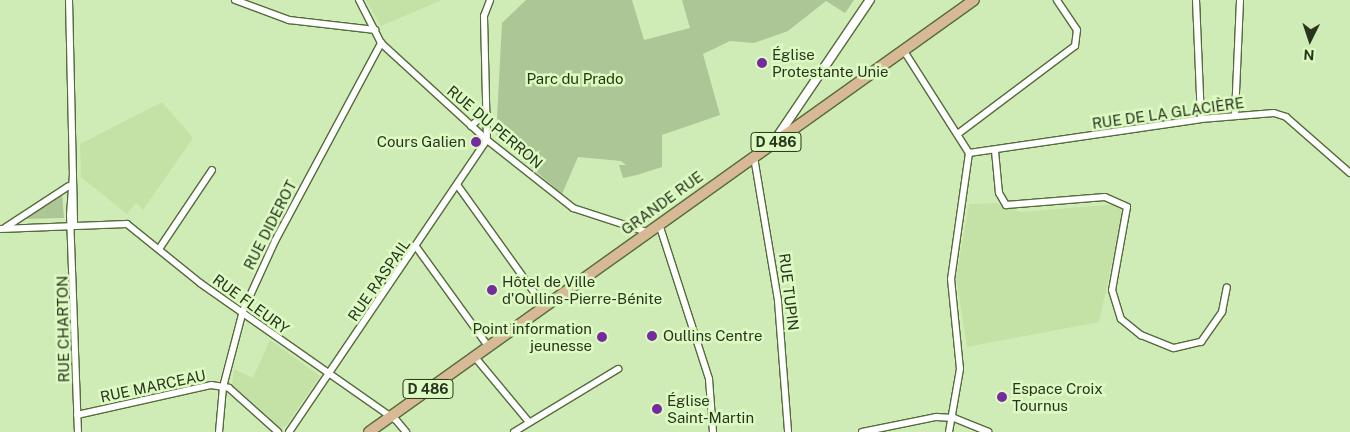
<!DOCTYPE html>
<meta charset="utf-8">
<style>
body{margin:0}
#map{position:relative;width:1350px;height:432px;overflow:hidden;background:#d0ecb6;font-family:"Public Sans",sans-serif}
div>[style]{position:absolute}
[style*='--x']{left:calc(var(--x)*1px);top:calc(var(--y)*1px);width:calc(var(--w)*1px);rotate:calc(var(--a)*1deg)}
.built>*{inset:0;background:#c4e2a6}
.green>*{inset:0;background:#adc695}
.roads{filter:drop-shadow(1px 0 #546c3b) drop-shadow(-1px 0 #546c3b) drop-shadow(0 1px #546c3b) drop-shadow(0 -1px #546c3b)}
.minor>*{height:6px;margin:-3px;padding:0 3px;transform-origin:3px;border-radius:3px;background:#fff}
.tertiary>*{height:8px;margin:-4px;padding:0 4px;transform-origin:4px;border-radius:4px;background:#fff}
.primary>*{height:10px;margin:-5px;padding:0 5px;transform-origin:5px;border-radius:5px;background:#d8b995}
.dots>*{width:14px;height:14px;translate:-50% -50%;box-sizing:border-box;border:2px solid #ddfac3;border-radius:50%}
span{translate:-50% -50%;white-space:nowrap;text-align:center;line-height:1.15;-webkit-text-stroke:5px #ddfac3;paint-order:stroke}
.shield-label span{padding:1px 4px;background:#ddfac3;border:1px solid;border-radius:4px;-webkit-text-stroke-width:0}
.shield-label{font-size:14px;color:#29341f;font-weight:700}
.poi-label{font-size:15px;color:#29341f}
.left{translate:0 -50%;text-align:left}
.right{translate:-100% -50%;text-align:right}
.park-label{font-size:15px;color:#26380d}
.street-label{font-size:15px;color:#29341f}
.north{position:absolute;left:1285px;top:15px;width:50px;height:50px;-webkit-text-stroke:4px #ddfac3;paint-order:stroke;rotate:184deg;font-size:14px;font-weight:700;line-height:20px;text-align:center;color:#29341f}
.north::after{content:'';display:block;margin:auto;width:18px;height:22px;background:#29341f;clip-path:polygon(50% 0,100% 100%,50% 72%,0 100%)}
</style>
<div id="map">
<div class="built">
<i style="clip-path:polygon(366px 0,442px 0,381px 26px)"></i>
<i style="clip-path:polygon(162px 102px,193px 138px,143px 210px,136px 203px,127px 214px,81px 177px,80px 144px)"></i>
<i style="clip-path:polygon(996px 203px,1020px 212px,1118px 204px,1124px 209px,1099px 322px,967px 347px,956px 277px,969px 204px)"></i>
<i style="clip-path:polygon(270px 340px,320px 376px,285px 427px,279px 428px,232px 384px,234px 369px,253px 378px)"></i>
</div>
<div class="green">
<i style="clip-path:polygon(526px 0,632px 0,644px 40px,690px 28px,682px 0,854px 0,845px 13px,826px 1px,788px 31px,754px 43px,730px 41px,703px 54px,720px 115px,662px 135px,662px 167px,637px 175px,623px 178px,619px 165px,626px 165px,621px 161px,578px 157px,562px 194px,496px 137px,502px 23px)"></i>
<i style="clip-path:polygon(62px 193px,64px 218px,20px 219px)"></i>
</div>
<div class="roads">
<div class="minor">
<i style="--x:69;--y:0;--w:225;--a:88.7"></i>
<i style="--x:235;--y:0;--w:58;--a:20.3"></i>
<i style="--x:289;--y:20;--w:87;--a:6.6"></i>
<i style="--x:359;--y:0;--w:48;--a:62.9"></i>
<i style="--x:381;--y:43;--w:144;--a:42.5"></i>
<i style="--x:487;--y:140;--w:110;--a:38.3"></i>
<i style="--x:573;--y:208;--w:78;--a:18"></i>
<i style="--x:1196;--y:0;--w:119;--a:87.6"></i>
<i style="--x:904;--y:51;--w:121;--a:57.5"></i>
<i style="--x:969;--y:153;--w:127;--a:98.1"></i>
<i style="--x:951;--y:279;--w:90;--a:84.3"></i>
<i style="--x:960;--y:369;--w:64;--a:99.9"></i>
<i style="--x:1235;--y:115;--w:115;--a:-87.5"></i>
<i style="--x:471;--y:126;--w:20;--a:-41"></i>
<i style="--x:959;--y:133;--w:145;--a:-36.9"></i>
<i style="--x:1075;--y:46;--w:16;--a:-83"></i>
<i style="--x:1077;--y:30;--w:36;--a:-124"></i>
<i style="--x:995;--y:151;--w:42;--a:84.6"></i>
<i style="--x:999;--y:193;--w:14;--a:60"></i>
<i style="--x:1006;--y:205;--w:99;--a:-4.6"></i>
<i style="--x:1105;--y:197;--w:24;--a:24"></i>
<i style="--x:1127;--y:207;--w:84;--a:100.2"></i>
<i style="--x:1112;--y:290;--w:30;--a:73"></i>
<i style="--x:1121;--y:319;--w:26;--a:39"></i>
<i style="--x:1141;--y:335;--w:35;--a:22"></i>
<i style="--x:1174;--y:348;--w:28;--a:-13"></i>
<i style="--x:1201;--y:342;--w:37;--a:-55"></i>
<i style="--x:1222;--y:312;--w:25;--a:-79"></i>
<i style="--x:969;--y:153;--w:234;--a:-8.3"></i>
<i style="--x:1201;--y:119;--w:73;--a:-4.7"></i>
<i style="--x:1274;--y:113;--w:13;--a:18"></i>
<i style="--x:1286;--y:117;--w:85;--a:41.2"></i>
<i style="--x:754;--y:157;--w:146;--a:80.5"></i>
<i style="--x:778;--y:301;--w:131;--a:85.6"></i>
<i style="--x:73;--y:174;--w:41;--a:94.2"></i>
<i style="--x:70;--y:215;--w:217;--a:87.9"></i>
<i style="--x:458;--y:186;--w:148;--a:54.4"></i>
<i style="--x:659;--y:224;--w:163;--a:72.1"></i>
<i style="--x:709;--y:379;--w:53;--a:85.7"></i>
<i style="--x:6;--y:227;--w:75;--a:-33.1"></i>
<i style="--x:0;--y:229;--w:127;--a:-2.3"></i>
<i style="--x:127;--y:224;--w:94;--a:38.9"></i>
<i style="--x:200;--y:283;--w:239;--a:35"></i>
<i style="--x:396;--y:420;--w:16;--a:50"></i>
<i style="--x:417;--y:248;--w:121;--a:54.1"></i>
<i style="--x:159;--y:249;--w:95;--a:-56.1"></i>
<i style="--x:474;--y:356;--w:86;--a:50.2"></i>
<i style="--x:77;--y:415;--w:137;--a:-12.6"></i>
<i style="--x:211;--y:385;--w:18;--a:9"></i>
<i style="--x:229;--y:388;--w:66;--a:41.9"></i>
<i style="--x:219;--y:432;--w:45;--a:-84.9"></i>
<i style="--x:223;--y:387;--w:79;--a:-75.3"></i>
<i style="--x:243;--y:311;--w:77;--a:-65.4"></i>
<i style="--x:275;--y:241;--w:225;--a:-61.8"></i>
<i style="--x:289;--y:432;--w:353;--a:-55.9"></i>
<i style="--x:487;--y:140;--w:124;--a:-91.4"></i>
<i style="--x:484;--y:16;--w:17;--a:-69"></i>
<i style="--x:514;--y:432;--w:122;--a:-31.2"></i>
<i style="--x:862;--y:432;--w:76;--a:-11.5"></i>
<i style="--x:936;--y:417;--w:18;--a:3"></i>
<i style="--x:954;--y:418;--w:37;--a:22"></i>
</div>
<div class="tertiary">
<i style="--x:773;--y:143;--w:173;--a:-55.9"></i>
</div>
<div class="primary">
<i style="--x:369;--y:432;--w:743;--a:-35.53"></i>
</div>
</div>
<div class="dots">
<i style="left:762px;top:63px;background:#742b9e"></i>
<i style="left:476px;top:142px;background:#742b9e"></i>
<i style="left:492px;top:290px;background:#742b9e"></i>
<i style="left:652px;top:336px;background:#742b9e"></i>
<i style="left:602px;top:337px;background:#742b9e"></i>
<i style="left:1002px;top:397px;background:#742b9e"></i>
<i style="left:657px;top:409px;background:#742b9e"></i>
</div>
<div class="shield-label">
<span style="left:776px;top:142px">D 486</span>
<span style="left:428px;top:389px">D 486</span>
</div>
<div class="poi-label">
<span class="left" style="left:772px;top:63px">Église<br>Protestante Unie</span>
<span class="right" style="left:466px;top:142px">Cours Galien</span>
<span class="left" style="left:502px;top:290px">Hôtel de Ville<br>d'Oullins-Pierre-Bénite</span>
<span class="right" style="left:592px;top:337px">Point information<br>jeunesse</span>
<span class="left" style="left:663px;top:336px">Oullins Centre</span>
<span class="left" style="left:1012px;top:397px">Espace Croix<br>Tournus</span>
<span class="left" style="left:667px;top:409px">Église<br>Saint-Martin</span>
</div>
<div class="park-label">
<span style="left:575px;top:79px">Parc du Prado</span>
</div>
<div class="street-label">
<span style="left:1168px;top:113px;rotate:-8deg">RUE DE LA GLACIÈRE</span>
<span style="left:495px;top:127px;rotate:40deg">RUE DU PERRON</span>
<span style="left:662px;top:203px;rotate:-36deg">GRANDE RUE</span>
<span style="left:270px;top:225px;rotate:-63deg">RUE DIDEROT</span>
<span style="left:379px;top:280px;rotate:-55deg">RUE RASPAIL</span>
<span style="left:789px;top:292px;rotate:83deg">RUE TUPIN</span>
<span style="left:251px;top:304px;rotate:36deg">RUE FLEURY</span>
<span style="left:63px;top:329px;rotate:-91deg">RUE CHARTON</span>
<span style="left:153px;top:386px;rotate:-12deg">RUE MARCEAU</span>
</div>
<div class="north">N</div>
</div>
